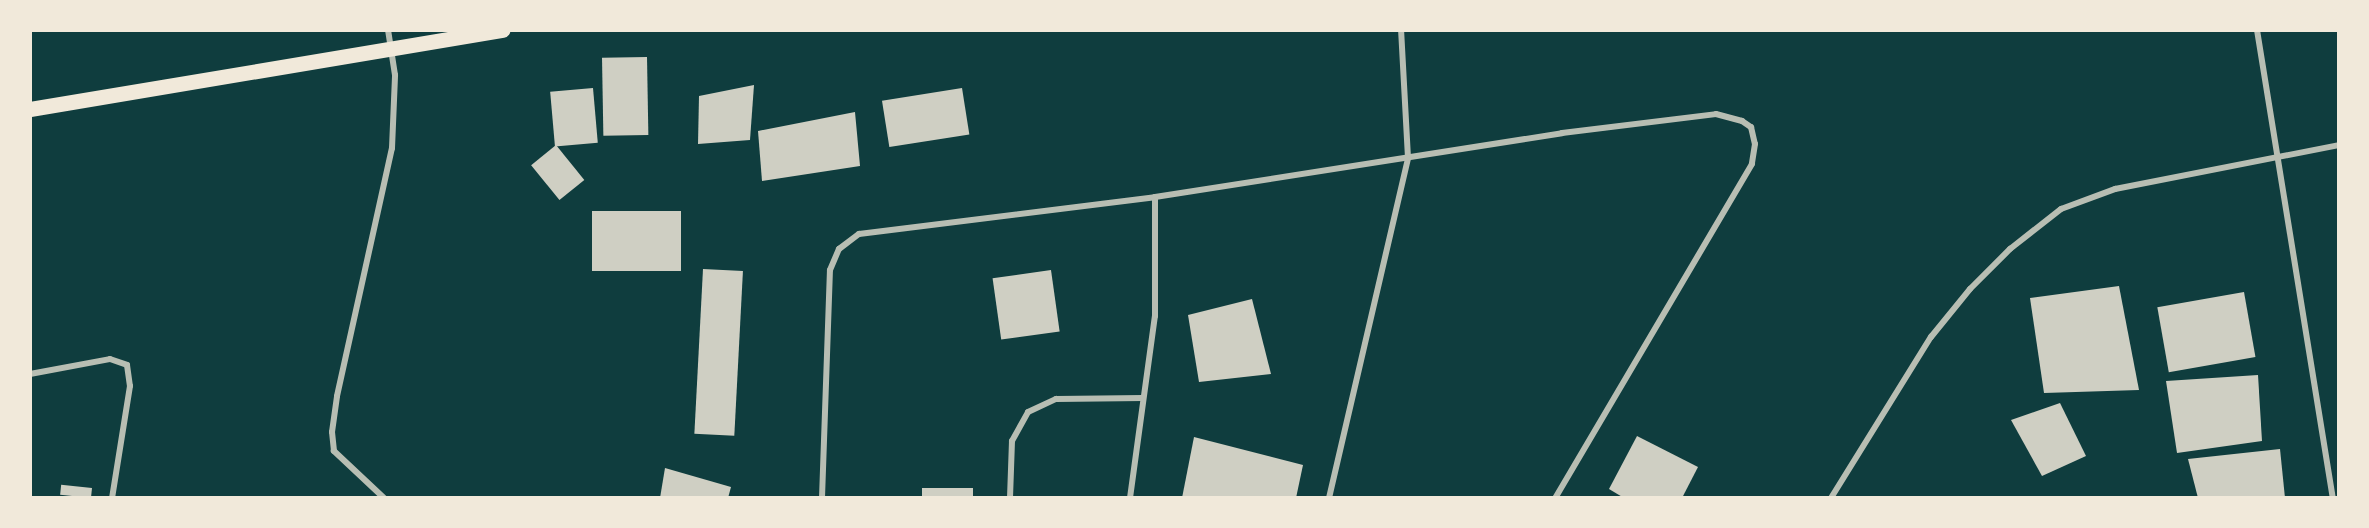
<!DOCTYPE html>
<style>
body{margin:0}
#map{position:relative;width:2369px;height:528px;overflow:hidden;background:#0f3d3e;font-family:"Asap Condensed",sans-serif}
div>[style]{position:absolute}
[style*='--x']{left:calc(var(--x)*1px);top:calc(var(--y)*1px);width:calc(var(--w)*1px);rotate:calc(var(--a)*1deg)}
.building>*{inset:0;background:#cfcfc3;transform-origin:0 0}
.minor>*{height:6px;margin:-3px;padding:0 3px;transform-origin:3px;border-radius:3px;background:#b8beb3}
.primary>*{height:15px;margin:-7.5px;padding:0 7.5px;transform-origin:7.5px;border-radius:7.5px;background:#f1e9da}
span{translate:-50% -50%;white-space:nowrap;text-align:center;line-height:1.15;-webkit-text-stroke:6px #f1e9da;paint-order:stroke}
.frame{position:absolute;inset:0;border:32px solid #f1e9da;pointer-events:none}
</style>
<div id="map">
<div class="building">
<i style="left:647px;top:57px;width:78px;height:45px;rotate:89deg"></i>
<i style="clip-path:polygon(754px 85px,750px 140px,698px 144px,699px 96px)"></i>
<i style="left:593px;top:88px;width:55px;height:43px;rotate:85deg"></i>
<i style="left:962px;top:88px;width:47px;height:81px;rotate:81deg"></i>
<i style="clip-path:polygon(855px 112px,860px 166px,762px 181px,758px 131px)"></i>
<i style="left:556px;top:145px;width:45px;height:32px;rotate:51deg"></i>
<i style="left:681px;top:211px;width:60px;height:89px;rotate:90deg"></i>
<i style="left:703px;top:269px;width:40px;height:165px;rotate:3deg"></i>
<i style="left:1051px;top:270px;width:62px;height:59px;rotate:82deg"></i>
<i style="clip-path:polygon(2119px 286px,2139px 390px,2044px 393px,2030px 298px)"></i>
<i style="left:2244px;top:292px;width:66px;height:88px;rotate:80deg"></i>
<i style="clip-path:polygon(1252px 299px,1271px 374px,1199px 382px,1188px 315px)"></i>
<i style="clip-path:polygon(2258px 375px,2262px 441px,2177px 453px,2166px 381px)"></i>
<i style="clip-path:polygon(2060px 403px,2086px 456px,2042px 476px,2011px 420px)"></i>
<i style="clip-path:polygon(1637px 436px,1698px 467px,1682px 498px,1624px 498px,1609px 489px)"></i>
<i style="clip-path:polygon(1194px 437px,1303px 465px,1296px 498px,1182px 498px)"></i>
<i style="clip-path:polygon(2280px 449px,2285px 498px,2198px 498px,2188px 459px)"></i>
<i style="clip-path:polygon(665px 468px,731px 487px,728px 498px,660px 498px)"></i>
<i style="left:92px;top:488px;width:10px;height:31px;rotate:96deg"></i>
<i style="left:973px;top:488px;width:10px;height:51px;rotate:90deg"></i>
</div>
<div class="minor">
<i style="--x:2257;--y:30;--w:474;--a:80.8"></i>
<i style="--x:30;--y:374;--w:81;--a:-10.6"></i>
<i style="--x:110;--y:359;--w:18;--a:19"></i>
<i style="--x:127;--y:365;--w:21;--a:82"></i>
<i style="--x:130;--y:386;--w:113;--a:99.1"></i>
<i style="--x:384;--y:498;--w:69;--a:-136.8"></i>
<i style="--x:334;--y:451;--w:19;--a:-96"></i>
<i style="--x:332;--y:432;--w:36;--a:-82"></i>
<i style="--x:337;--y:396;--w:254;--a:-77.5"></i>
<i style="--x:392;--y:148;--w:73;--a:-87.6"></i>
<i style="--x:395;--y:75;--w:46;--a:-98.8"></i>
<i style="--x:822;--y:498;--w:228;--a:-88"></i>
<i style="--x:830;--y:270;--w:23;--a:-67"></i>
<i style="--x:839;--y:249;--w:25;--a:-37"></i>
<i style="--x:859;--y:234;--w:298;--a:-7.1"></i>
<i style="--x:1155;--y:197;--w:412;--a:-8.9"></i>
<i style="--x:1562;--y:133;--w:155;--a:-7"></i>
<i style="--x:1716;--y:114;--w:27;--a:15"></i>
<i style="--x:1742;--y:121;--w:11;--a:34"></i>
<i style="--x:1751;--y:127;--w:17;--a:77"></i>
<i style="--x:1755;--y:144;--w:20;--a:99"></i>
<i style="--x:1752;--y:164;--w:388;--a:120.5"></i>
<i style="--x:1010;--y:498;--w:57;--a:-88"></i>
<i style="--x:1012;--y:441;--w:33;--a:-61"></i>
<i style="--x:1028;--y:412;--w:31;--a:-25"></i>
<i style="--x:1056;--y:399;--w:87;--a:-0.7"></i>
<i style="--x:1130;--y:498;--w:184;--a:-82.2"></i>
<i style="--x:1155;--y:316;--w:119;--a:-90"></i>
<i style="--x:1329;--y:498;--w:349;--a:-76.9"></i>
<i style="--x:1408;--y:158;--w:128;--a:-93.1"></i>
<i style="--x:1831;--y:498;--w:190;--a:-58.2"></i>
<i style="--x:1931;--y:337;--w:62;--a:-50.9"></i>
<i style="--x:1970;--y:289;--w:57;--a:-45"></i>
<i style="--x:2010;--y:249;--w:65;--a:-38.1"></i>
<i style="--x:2061;--y:209;--w:58;--a:-20.3"></i>
<i style="--x:2115;--y:189;--w:228;--a:-11.1"></i>
</div>
<div class="primary">
<i style="--x:30;--y:109;--w:479;--a:-9.5"></i>
</div>
<div class="frame"></div>
</div>
